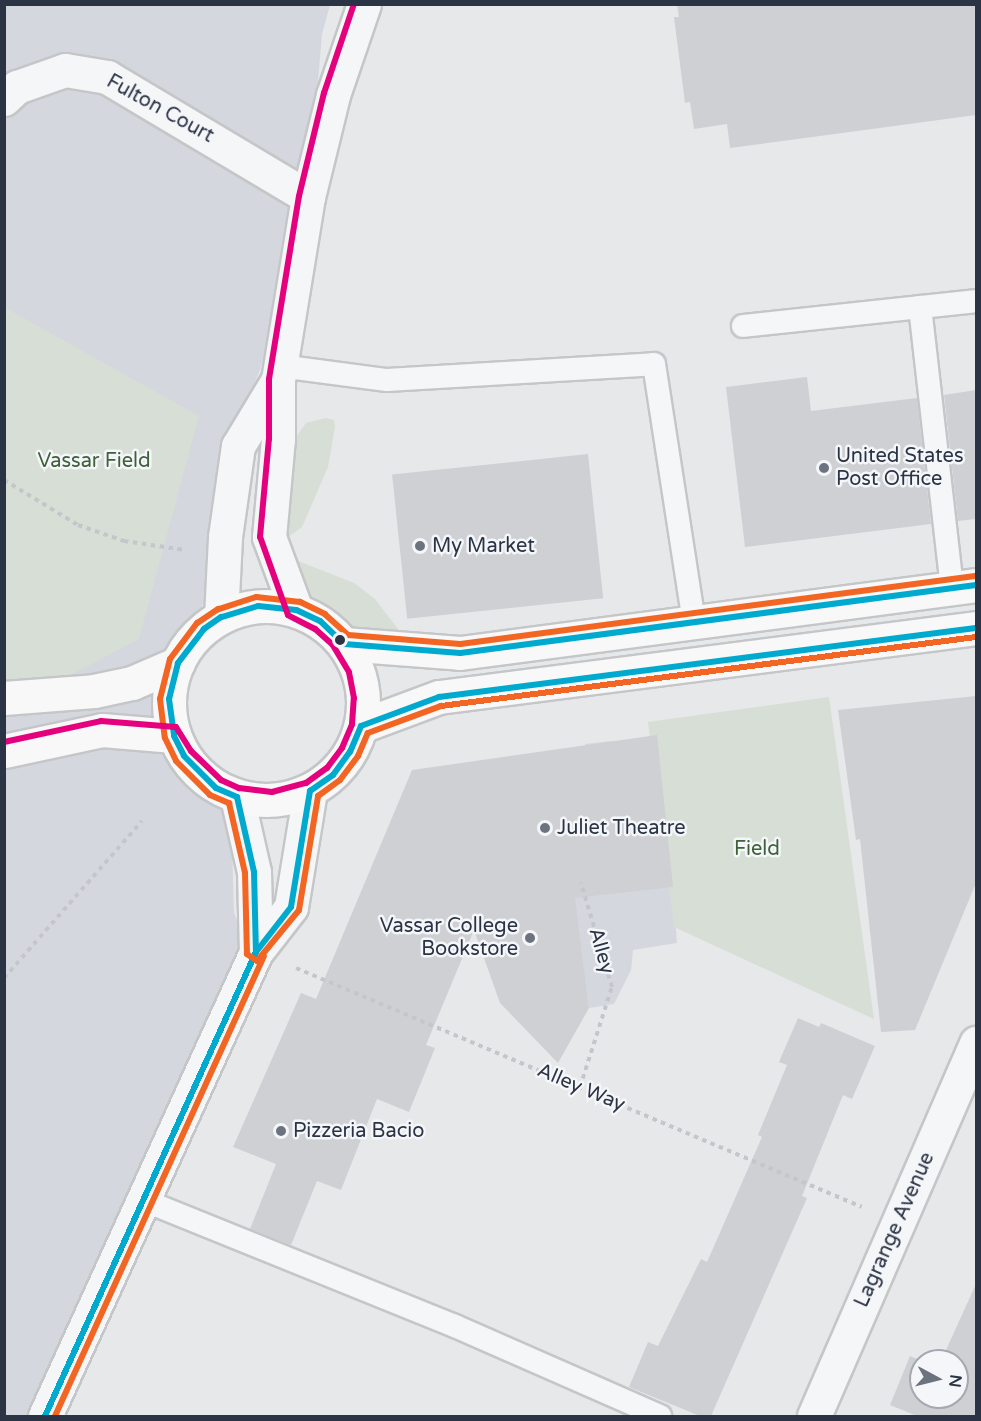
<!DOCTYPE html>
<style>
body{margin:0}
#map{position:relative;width:981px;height:1421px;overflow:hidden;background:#e6e8ea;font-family:"Varela Round",sans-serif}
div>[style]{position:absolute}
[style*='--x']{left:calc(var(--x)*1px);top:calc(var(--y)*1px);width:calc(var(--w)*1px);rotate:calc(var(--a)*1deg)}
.built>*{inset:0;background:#d4d7dd}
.green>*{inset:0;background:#d6ded6}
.building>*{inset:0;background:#ced0d3;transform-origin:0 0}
.path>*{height:4px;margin-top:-2px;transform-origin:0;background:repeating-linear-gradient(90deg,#c5c6ca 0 4.5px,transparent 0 9px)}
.roads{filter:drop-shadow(2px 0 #c4c6c8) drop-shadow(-2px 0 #c4c6c8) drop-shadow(0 2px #c4c6c8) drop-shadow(0 -2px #c4c6c8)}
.lane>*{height:22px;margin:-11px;padding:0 11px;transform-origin:11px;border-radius:11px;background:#f5f6f7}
.street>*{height:33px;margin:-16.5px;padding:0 16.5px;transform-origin:16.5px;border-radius:16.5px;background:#f5f6f7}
.secondary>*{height:33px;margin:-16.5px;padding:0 16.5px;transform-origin:16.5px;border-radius:16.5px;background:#f8f8f8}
.secondary>.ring{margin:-16.5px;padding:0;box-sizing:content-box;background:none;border:33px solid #f8f8f8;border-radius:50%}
.bus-1>*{height:6px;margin:-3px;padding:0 3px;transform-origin:3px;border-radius:3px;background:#00a9ce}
.bus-2>*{height:6px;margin:-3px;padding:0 3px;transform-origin:3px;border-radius:3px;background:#f26522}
.bus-3>*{height:6px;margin:-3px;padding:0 3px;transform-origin:3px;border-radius:3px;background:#e5007d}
.dots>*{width:16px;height:16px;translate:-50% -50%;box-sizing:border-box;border:3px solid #f4f6f9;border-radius:50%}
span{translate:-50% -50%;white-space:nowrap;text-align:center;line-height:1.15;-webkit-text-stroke:5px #f4f6f9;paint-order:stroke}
.street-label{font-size:20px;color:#2b3445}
.poi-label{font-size:20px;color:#2b3445}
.left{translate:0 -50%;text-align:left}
.right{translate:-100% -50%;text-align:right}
.park-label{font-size:20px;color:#3f6138}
.frame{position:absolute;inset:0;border:6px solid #2b3445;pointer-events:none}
.north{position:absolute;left:909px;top:1349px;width:60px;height:60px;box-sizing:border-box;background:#f4f6f9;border:2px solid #a4a8b1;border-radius:50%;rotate:97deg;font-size:16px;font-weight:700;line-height:24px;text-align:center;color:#2b3445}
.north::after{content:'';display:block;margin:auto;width:21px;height:27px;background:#6c737f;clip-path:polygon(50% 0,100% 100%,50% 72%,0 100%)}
</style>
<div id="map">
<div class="built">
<i style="clip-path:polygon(5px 5px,330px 5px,322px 34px,310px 174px,260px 370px,228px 446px,215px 575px,170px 681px,163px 718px,191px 769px,221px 806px,232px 841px,234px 913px,246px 941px,46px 1416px,5px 1416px)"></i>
<i style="clip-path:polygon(612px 741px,632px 890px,673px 887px,677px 943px,633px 950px,631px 970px,614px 1004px,589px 1008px,574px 898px,604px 893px,585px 744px)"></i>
</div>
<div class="green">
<i style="clip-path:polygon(4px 307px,199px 416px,139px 639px,39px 692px,4px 697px)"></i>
<i style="clip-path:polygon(326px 418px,334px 420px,335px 427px,328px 467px,302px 527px,284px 540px,294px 440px,306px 423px)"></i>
<i style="clip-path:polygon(288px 557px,354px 583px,375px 599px,401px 633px,337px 635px,329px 630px,312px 613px)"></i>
<i style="clip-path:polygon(829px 697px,874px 1019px,674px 927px,648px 722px)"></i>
</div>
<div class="building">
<i style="clip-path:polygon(677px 4px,976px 4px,976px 115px,730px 148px,727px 124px,694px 129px,690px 102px,685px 103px,674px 17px,679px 17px)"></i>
<i style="clip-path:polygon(807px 377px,811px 411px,917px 398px,931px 524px,745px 547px,726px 387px)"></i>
<i style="clip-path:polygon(976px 390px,976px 519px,958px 521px,944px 395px)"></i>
<i style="left:588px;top:454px;width:145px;height:197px;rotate:84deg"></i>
<i style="clip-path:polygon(976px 696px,976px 883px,915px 1030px,881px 1032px,860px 839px,856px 840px,838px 710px)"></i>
<i style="clip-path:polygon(657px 735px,673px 887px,575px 898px,589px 1008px,558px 1063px,500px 1003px,474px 930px,426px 1045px,435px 1048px,409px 1112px,377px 1099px,341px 1190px,317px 1181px,291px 1245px,250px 1229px,276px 1164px,233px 1147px,301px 993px,316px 999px,412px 770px)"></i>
<i style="clip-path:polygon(798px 1018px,819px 1027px,821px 1023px,875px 1046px,852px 1099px,843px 1095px,802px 1196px,807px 1198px,711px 1416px,700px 1416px,629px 1387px,648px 1342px,658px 1346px,701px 1259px,707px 1262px,762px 1137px,758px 1135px,787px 1065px,779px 1062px)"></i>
<i style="clip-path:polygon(976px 1284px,976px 1416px,917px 1416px,890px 1405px,910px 1356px,922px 1361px,921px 1397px,957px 1397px,957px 1361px,941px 1361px)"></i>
</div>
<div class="path">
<i style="--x:4;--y:480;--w:87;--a:31.3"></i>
<i style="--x:78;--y:525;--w:49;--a:19.2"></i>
<i style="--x:124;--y:541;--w:62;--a:8.4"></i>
<i style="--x:296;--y:968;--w:614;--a:22.89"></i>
<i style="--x:4;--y:978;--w:209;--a:-48.7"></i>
<i style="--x:580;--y:1087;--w:105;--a:-72.3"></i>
<i style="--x:612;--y:987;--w:109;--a:-106.6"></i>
</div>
<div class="roads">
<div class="lane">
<i style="--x:920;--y:307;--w:283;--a:83.5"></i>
<i style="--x:743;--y:326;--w:234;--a:-6.1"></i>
<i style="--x:280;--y:366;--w:108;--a:7.5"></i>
<i style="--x:387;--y:380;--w:267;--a:-3.4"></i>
<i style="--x:654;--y:364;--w:261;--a:81.2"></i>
<i style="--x:143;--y:1200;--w:336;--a:22"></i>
<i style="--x:455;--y:1326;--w:224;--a:23.7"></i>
</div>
<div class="street">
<i style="--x:4;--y:99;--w:18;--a:-43"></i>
<i style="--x:17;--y:87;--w:51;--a:-19.5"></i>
<i style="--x:65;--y:70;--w:43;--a:9.5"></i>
<i style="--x:107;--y:77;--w:234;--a:30.8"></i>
<i style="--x:296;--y:610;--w:78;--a:-110.3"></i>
<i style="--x:269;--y:537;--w:98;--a:-84.8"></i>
<i style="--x:278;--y:439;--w:59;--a:-90"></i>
<i style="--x:278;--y:380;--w:185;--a:-80.7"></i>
<i style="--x:308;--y:197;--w:105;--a:-76.2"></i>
<i style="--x:333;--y:95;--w:96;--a:-71.2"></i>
<i style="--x:221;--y:617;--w:80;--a:-87.1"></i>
<i style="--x:225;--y:537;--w:92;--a:-81.9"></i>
<i style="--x:238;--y:446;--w:77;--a:-58.8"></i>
<i style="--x:237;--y:797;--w:77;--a:77.2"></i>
<i style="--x:254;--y:872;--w:80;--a:88.6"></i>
<i style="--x:256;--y:952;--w:57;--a:-52.1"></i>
<i style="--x:291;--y:907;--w:118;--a:-80.7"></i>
<i style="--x:45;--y:1416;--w:510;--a:-65.55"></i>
<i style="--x:814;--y:1416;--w:407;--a:-66.5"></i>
</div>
<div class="secondary">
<i class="ring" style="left:169px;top:606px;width:161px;height:161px"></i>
<i style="--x:344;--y:644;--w:116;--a:4.4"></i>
<i style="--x:460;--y:653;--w:520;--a:-7.51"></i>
<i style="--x:4;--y:698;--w:90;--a:-4.4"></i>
<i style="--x:94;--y:691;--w:39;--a:-12"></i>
<i style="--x:132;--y:683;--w:50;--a:-23.5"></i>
<i style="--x:361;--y:726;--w:83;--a:-20.4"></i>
<i style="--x:439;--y:697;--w:541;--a:-7.32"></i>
<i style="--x:4;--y:751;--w:100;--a:-12.1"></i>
<i style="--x:102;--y:730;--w:72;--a:4.8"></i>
</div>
</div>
<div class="bus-1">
<i style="--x:976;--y:585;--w:520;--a:172.49"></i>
<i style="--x:460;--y:653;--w:116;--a:-175.6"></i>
<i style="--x:344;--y:644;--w:33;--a:-136"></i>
<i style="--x:320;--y:621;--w:26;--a:-155"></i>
<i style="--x:296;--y:610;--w:38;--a:-174"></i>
<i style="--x:258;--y:606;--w:39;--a:163"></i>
<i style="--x:221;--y:617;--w:21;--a:145"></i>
<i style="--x:204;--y:629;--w:43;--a:127.4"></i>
<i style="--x:178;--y:663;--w:37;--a:104"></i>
<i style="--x:169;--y:699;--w:37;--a:82"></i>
<i style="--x:174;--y:736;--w:22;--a:63"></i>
<i style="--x:184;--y:756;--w:45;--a:45"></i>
<i style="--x:216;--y:788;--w:23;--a:23"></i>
<i style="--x:237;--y:797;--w:77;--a:77.2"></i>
<i style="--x:254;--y:872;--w:80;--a:88.6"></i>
<i style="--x:256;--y:952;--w:57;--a:-52.1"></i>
<i style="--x:291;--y:907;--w:118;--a:-80.7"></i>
<i style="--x:310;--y:791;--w:28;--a:-35"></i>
<i style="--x:333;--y:775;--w:29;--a:-54"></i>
<i style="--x:350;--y:752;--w:28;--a:-67"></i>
<i style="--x:361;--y:726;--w:83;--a:-20.4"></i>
<i style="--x:439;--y:697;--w:541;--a:-7.32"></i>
<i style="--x:45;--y:1416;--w:510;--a:-65.55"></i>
</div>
<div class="bus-2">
<i style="--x:975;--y:576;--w:519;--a:172.48"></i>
<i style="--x:460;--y:644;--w:112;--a:-175.4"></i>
<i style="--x:348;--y:635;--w:31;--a:-138"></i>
<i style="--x:325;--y:614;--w:28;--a:-154"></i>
<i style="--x:300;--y:602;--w:44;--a:-173.5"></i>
<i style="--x:256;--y:597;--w:40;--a:162"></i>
<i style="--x:218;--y:609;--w:25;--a:146"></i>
<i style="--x:197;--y:623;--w:45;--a:126.9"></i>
<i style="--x:170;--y:659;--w:41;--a:104"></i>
<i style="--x:160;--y:699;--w:39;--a:83"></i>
<i style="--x:165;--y:738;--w:25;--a:64"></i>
<i style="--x:176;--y:761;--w:48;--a:45"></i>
<i style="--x:210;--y:795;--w:21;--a:23"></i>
<i style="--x:229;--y:803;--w:72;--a:77.1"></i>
<i style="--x:245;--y:873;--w:81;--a:88.6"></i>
<i style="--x:247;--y:954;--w:12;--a:35"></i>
<i style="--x:257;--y:961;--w:66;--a:-50.5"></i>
<i style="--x:299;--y:910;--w:116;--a:-80.5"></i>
<i style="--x:318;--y:796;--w:27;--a:-36"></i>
<i style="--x:340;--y:780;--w:30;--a:-53"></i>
<i style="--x:358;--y:756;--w:25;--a:-67"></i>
<i style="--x:368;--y:733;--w:78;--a:-20.3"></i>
<i style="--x:441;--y:706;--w:539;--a:-7.35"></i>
<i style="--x:55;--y:1416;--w:505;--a:-65.57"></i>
</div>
<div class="bus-3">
<i style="--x:4;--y:742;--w:99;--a:-12.2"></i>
<i style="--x:101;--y:721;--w:75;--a:4.6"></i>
<i style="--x:176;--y:727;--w:28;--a:58"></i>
<i style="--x:191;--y:751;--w:42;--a:44"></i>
<i style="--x:221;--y:780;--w:20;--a:24"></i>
<i style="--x:239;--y:788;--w:33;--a:7"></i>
<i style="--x:272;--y:792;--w:35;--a:-15"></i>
<i style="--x:306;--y:783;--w:26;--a:-36"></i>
<i style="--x:327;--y:768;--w:25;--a:-53"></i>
<i style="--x:342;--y:748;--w:26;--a:-67"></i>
<i style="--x:352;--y:724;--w:26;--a:-86"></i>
<i style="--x:354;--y:698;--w:26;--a:-101"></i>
<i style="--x:349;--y:672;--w:31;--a:-121"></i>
<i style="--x:333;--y:645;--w:24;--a:-138"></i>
<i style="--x:315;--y:629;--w:30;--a:-153"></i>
<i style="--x:288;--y:615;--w:83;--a:-109.7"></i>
<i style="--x:260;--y:537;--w:98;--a:-84.8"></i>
<i style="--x:269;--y:439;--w:60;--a:-90"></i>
<i style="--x:269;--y:379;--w:185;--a:-80.7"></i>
<i style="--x:299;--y:196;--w:106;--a:-76.4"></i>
<i style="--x:324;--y:93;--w:94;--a:-71.4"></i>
</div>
<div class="dots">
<i style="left:824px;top:468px;background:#6c737f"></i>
<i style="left:420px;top:546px;background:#6c737f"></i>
<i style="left:340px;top:640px;background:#2b3445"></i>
<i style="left:545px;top:828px;background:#6c737f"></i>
<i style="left:530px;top:938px;background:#6c737f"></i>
<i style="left:281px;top:1131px;background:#6c737f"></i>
</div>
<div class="street-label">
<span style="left:160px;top:109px;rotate:29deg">Fulton Court</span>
<span style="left:601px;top:951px;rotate:74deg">Alley</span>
<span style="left:581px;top:1088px;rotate:23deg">Alley Way</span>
<span style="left:895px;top:1230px;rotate:-66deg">Lagrange Avenue</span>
</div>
<div class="poi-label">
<span class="left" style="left:836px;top:468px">United States<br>Post Office</span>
<span class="left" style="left:432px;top:546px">My Market</span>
<span class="left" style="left:557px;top:828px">Juliet Theatre</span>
<span class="right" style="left:518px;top:938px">Vassar College<br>Bookstore</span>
<span class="left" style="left:293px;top:1131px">Pizzeria Bacio</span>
</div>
<div class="park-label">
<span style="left:94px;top:461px">Vassar Field</span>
<span style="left:757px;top:849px">Field</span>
</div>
<div class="frame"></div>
<div class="north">N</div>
</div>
